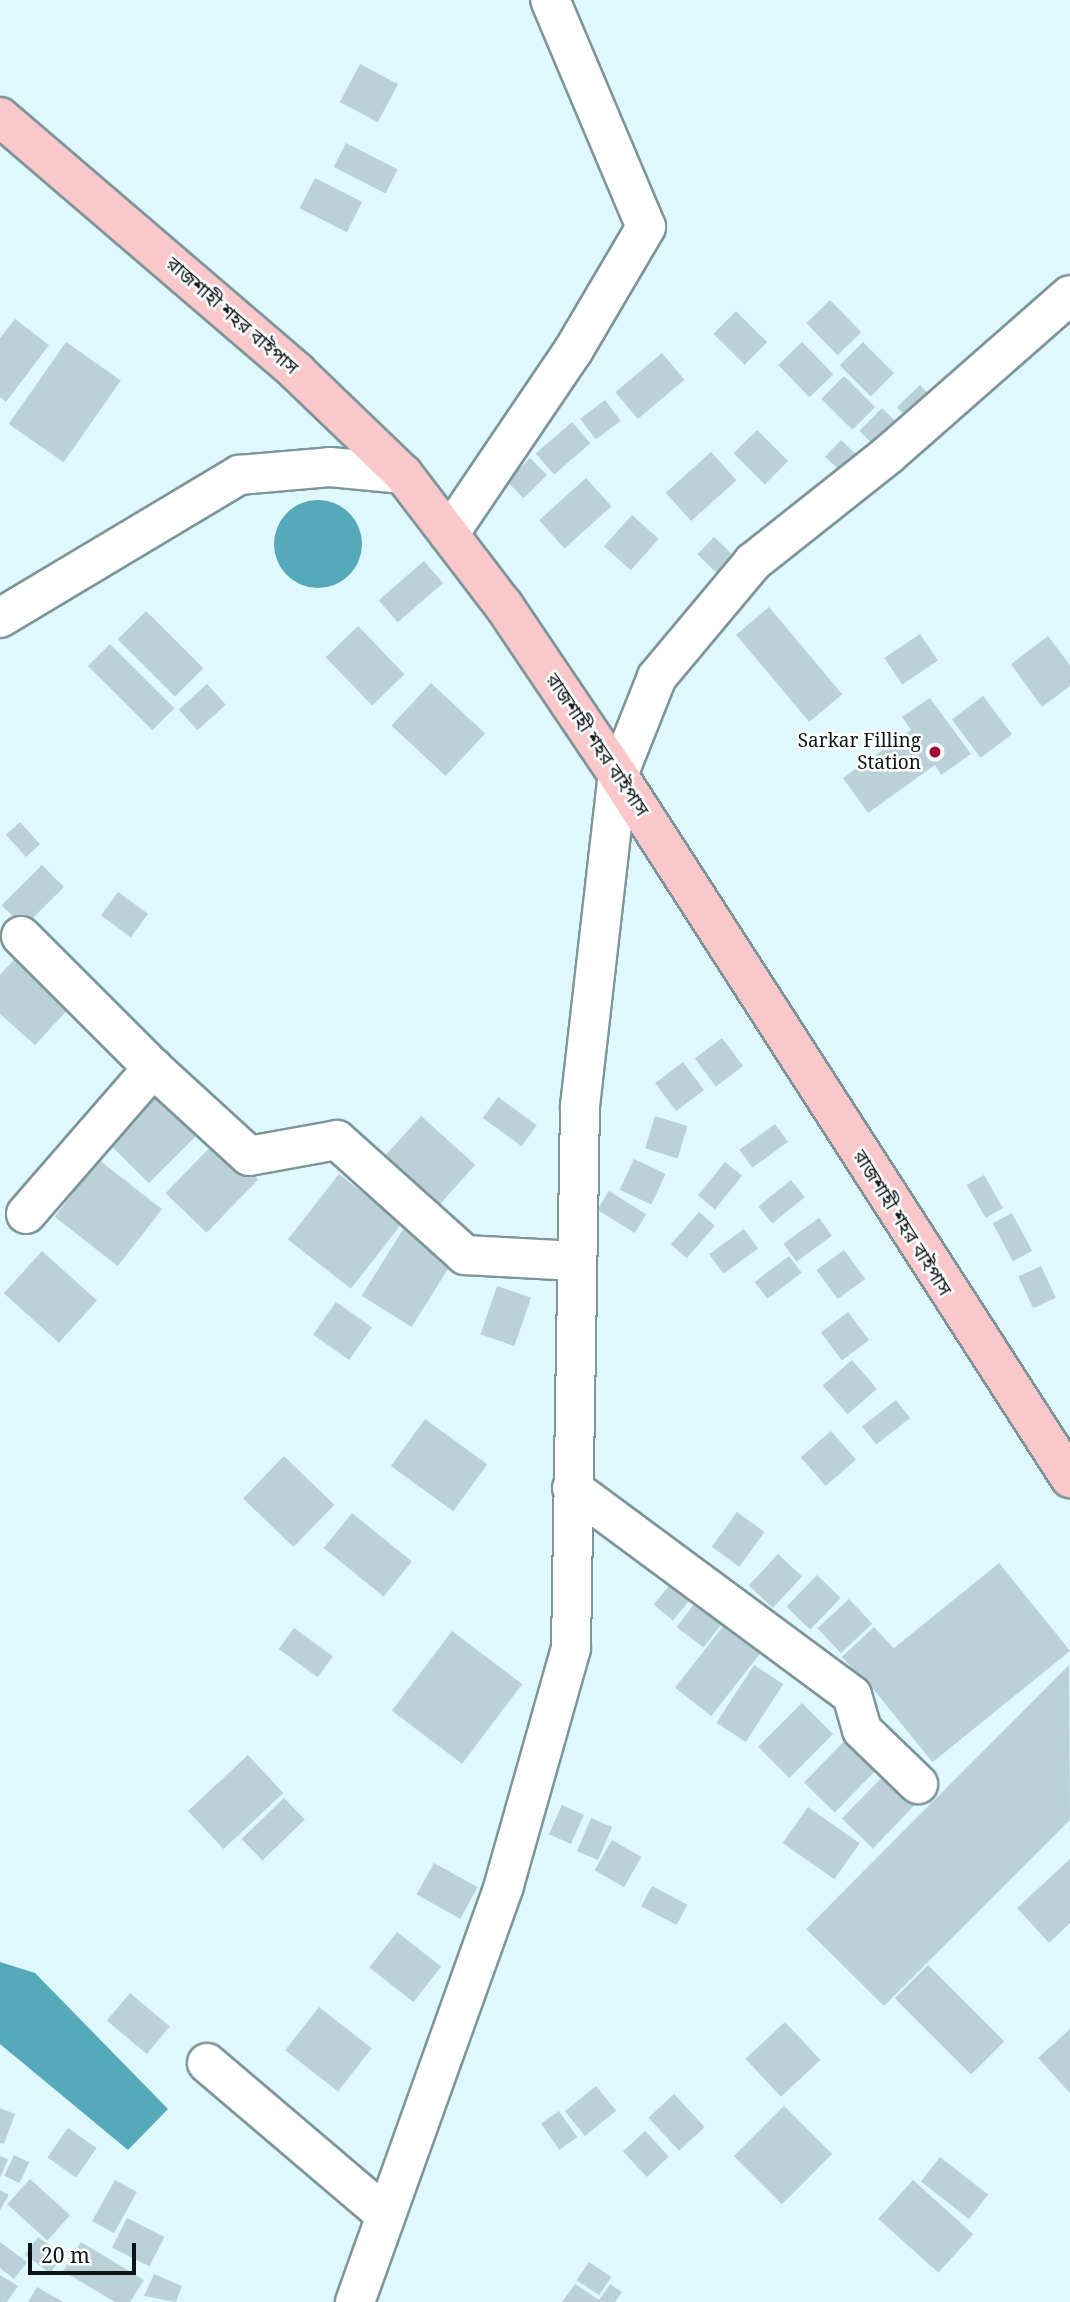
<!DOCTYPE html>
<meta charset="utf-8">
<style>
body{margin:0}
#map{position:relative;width:1070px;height:2302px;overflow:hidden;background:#dff8fd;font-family:"Noto Serif","Noto Sans Bengali",serif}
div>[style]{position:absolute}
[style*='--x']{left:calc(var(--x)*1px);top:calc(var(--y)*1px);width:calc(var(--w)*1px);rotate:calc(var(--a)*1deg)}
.water>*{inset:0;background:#55aaba}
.round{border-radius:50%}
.building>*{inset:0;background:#bad2d7;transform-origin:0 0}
.roads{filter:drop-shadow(2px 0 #7e9599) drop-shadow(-2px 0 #7e9599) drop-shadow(0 2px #7e9599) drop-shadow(0 -2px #7e9599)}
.street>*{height:38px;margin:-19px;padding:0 19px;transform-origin:19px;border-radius:19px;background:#fff}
.highway>*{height:38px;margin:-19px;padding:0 19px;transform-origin:19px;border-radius:19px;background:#fac8cb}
.dots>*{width:19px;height:19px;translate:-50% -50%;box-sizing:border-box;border:4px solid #fff;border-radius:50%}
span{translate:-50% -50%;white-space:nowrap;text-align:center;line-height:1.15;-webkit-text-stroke:5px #fff;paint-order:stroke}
.street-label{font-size:19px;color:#0b1416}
.poi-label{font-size:19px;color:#0b1416}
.right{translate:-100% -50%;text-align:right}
.scale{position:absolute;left:28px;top:2243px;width:108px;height:32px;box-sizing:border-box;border:4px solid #0b1416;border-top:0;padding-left:9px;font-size:21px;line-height:24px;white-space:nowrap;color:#0b1416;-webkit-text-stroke:5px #fff;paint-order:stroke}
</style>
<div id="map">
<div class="water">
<i class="round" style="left:274px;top:500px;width:88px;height:88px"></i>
<i style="clip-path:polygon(0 1962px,35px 1973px,168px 2109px,128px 2150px,0 2044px)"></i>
</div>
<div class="building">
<i style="left:360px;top:64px;width:43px;height:43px;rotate:28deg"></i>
<i style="left:346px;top:143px;width:58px;height:27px;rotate:27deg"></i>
<i style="left:315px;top:178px;width:53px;height:34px;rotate:27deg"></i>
<i style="left:830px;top:300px;width:45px;height:33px;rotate:46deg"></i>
<i style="left:736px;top:311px;width:44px;height:32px;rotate:45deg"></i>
<i style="clip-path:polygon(15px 319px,49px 345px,6px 402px,0 397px,0 338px)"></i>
<i style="left:66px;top:342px;width:67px;height:100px;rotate:35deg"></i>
<i style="left:802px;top:342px;width:45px;height:33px;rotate:46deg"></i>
<i style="left:863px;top:342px;width:44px;height:33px;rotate:45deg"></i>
<i style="left:662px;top:353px;width:35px;height:61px;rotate:50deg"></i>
<i style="left:844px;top:376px;width:44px;height:32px;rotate:45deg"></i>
<i style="left:920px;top:385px;width:45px;height:32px;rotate:46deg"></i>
<i style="left:605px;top:400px;width:26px;height:31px;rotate:53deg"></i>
<i style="left:882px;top:408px;width:44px;height:32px;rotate:45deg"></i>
<i style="left:572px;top:422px;width:28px;height:48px;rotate:49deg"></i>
<i style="left:757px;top:430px;width:44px;height:33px;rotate:45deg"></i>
<i style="left:841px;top:440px;width:32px;height:23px;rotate:44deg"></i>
<i style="left:711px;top:452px;width:38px;height:61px;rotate:48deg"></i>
<i style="left:530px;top:458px;width:24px;height:33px;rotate:45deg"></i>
<i style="left:586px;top:478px;width:38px;height:63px;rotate:48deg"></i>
<i style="left:632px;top:515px;width:36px;height:42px;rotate:42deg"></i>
<i style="left:714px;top:537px;width:33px;height:24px;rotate:44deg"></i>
<i style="left:424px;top:561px;width:29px;height:60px;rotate:49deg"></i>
<i style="left:769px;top:607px;width:114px;height:43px;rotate:50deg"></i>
<i style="left:146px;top:611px;width:81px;height:40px;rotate:45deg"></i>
<i style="left:358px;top:626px;width:67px;height:45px;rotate:46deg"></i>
<i style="left:920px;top:634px;width:32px;height:43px;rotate:56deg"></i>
<i style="clip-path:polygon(1048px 636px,1070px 665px,1070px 686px,1042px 707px,1011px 664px)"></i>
<i style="left:110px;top:644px;width:91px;height:31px;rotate:45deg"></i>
<i style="left:431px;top:683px;width:74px;height:58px;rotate:43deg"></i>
<i style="left:207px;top:684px;width:28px;height:38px;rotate:48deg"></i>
<i style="left:983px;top:696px;width:48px;height:39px;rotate:53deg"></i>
<i style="clip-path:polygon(930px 698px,971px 754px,941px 775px,935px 765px,868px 813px,843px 778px,911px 730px,902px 717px)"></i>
<i style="left:20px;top:822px;width:30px;height:19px;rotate:48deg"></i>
<i style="left:42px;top:865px;width:31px;height:57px;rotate:45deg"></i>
<i style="left:118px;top:892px;width:37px;height:29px;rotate:36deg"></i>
<i style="clip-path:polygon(20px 953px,74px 1003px,35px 1045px,0 1014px,0 975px)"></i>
<i style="left:722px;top:1038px;width:35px;height:34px;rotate:53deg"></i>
<i style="left:683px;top:1062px;width:35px;height:35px;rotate:53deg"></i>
<i style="left:160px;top:1090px;width:58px;height:74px;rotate:45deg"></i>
<i style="left:498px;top:1097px;width:48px;height:26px;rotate:36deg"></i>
<i style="left:421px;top:1116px;width:73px;height:57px;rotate:42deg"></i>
<i style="left:655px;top:1116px;width:34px;height:34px;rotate:17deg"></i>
<i style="left:775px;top:1124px;width:22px;height:44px;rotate:54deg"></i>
<i style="left:217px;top:1140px;width:57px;height:74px;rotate:44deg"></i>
<i style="left:634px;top:1159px;width:35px;height:34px;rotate:25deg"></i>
<i style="left:99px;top:1160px;width:80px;height:72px;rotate:38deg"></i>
<i style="left:725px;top:1162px;width:22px;height:43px;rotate:39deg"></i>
<i style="left:339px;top:1174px;width:80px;height:83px;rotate:38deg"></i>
<i style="left:984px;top:1175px;width:38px;height:20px;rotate:60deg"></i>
<i style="left:791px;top:1180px;width:22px;height:42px;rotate:51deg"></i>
<i style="left:609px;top:1191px;width:44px;height:22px;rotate:32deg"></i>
<i style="left:699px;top:1212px;width:21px;height:43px;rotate:41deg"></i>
<i style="left:1012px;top:1213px;width:43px;height:22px;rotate:62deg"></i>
<i style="left:819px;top:1218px;width:22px;height:44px;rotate:54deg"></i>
<i style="left:404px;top:1228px;width:59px;height:80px;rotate:32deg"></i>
<i style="left:744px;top:1229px;width:24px;height:43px;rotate:54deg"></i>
<i style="left:844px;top:1250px;width:36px;height:34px;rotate:54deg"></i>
<i style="left:42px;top:1251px;width:74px;height:57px;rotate:42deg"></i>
<i style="left:789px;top:1256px;width:21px;height:43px;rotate:53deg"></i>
<i style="left:1041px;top:1266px;width:35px;height:25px;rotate:65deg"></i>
<i style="left:497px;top:1286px;width:36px;height:51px;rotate:19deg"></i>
<i style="left:336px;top:1302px;width:44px;height:40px;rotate:35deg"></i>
<i style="left:848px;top:1312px;width:35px;height:34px;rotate:53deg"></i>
<i style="left:852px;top:1360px;width:38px;height:39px;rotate:49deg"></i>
<i style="left:896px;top:1400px;width:23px;height:43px;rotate:52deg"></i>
<i style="left:425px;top:1419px;width:77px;height:58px;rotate:36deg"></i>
<i style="left:831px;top:1431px;width:38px;height:40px;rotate:49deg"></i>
<i style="left:284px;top:1456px;width:70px;height:59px;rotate:44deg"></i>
<i style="left:737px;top:1512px;width:34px;height:43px;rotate:36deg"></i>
<i style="left:352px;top:1513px;width:77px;height:45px;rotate:39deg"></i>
<i style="left:778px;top:1554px;width:33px;height:43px;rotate:43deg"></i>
<i style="left:999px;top:1563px;width:113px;height:177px;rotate:51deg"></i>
<i style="left:680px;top:1573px;width:25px;height:41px;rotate:40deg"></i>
<i style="left:817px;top:1575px;width:33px;height:44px;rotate:44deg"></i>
<i style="left:703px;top:1592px;width:34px;height:44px;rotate:37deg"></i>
<i style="left:849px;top:1599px;width:34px;height:43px;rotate:47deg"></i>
<i style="left:728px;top:1620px;width:46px;height:86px;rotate:38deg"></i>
<i style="left:874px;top:1627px;width:34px;height:44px;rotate:47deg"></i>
<i style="left:294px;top:1628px;width:48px;height:26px;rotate:36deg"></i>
<i style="left:452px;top:1631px;width:88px;height:100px;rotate:37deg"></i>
<i style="left:754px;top:1665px;width:35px;height:69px;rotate:33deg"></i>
<i style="clip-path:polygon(1069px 1665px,1070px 1820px,884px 2006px,806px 1929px)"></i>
<i style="left:802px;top:1703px;width:44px;height:62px;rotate:45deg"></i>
<i style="left:847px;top:1738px;width:43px;height:62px;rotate:44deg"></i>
<i style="left:248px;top:1755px;width:52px;height:82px;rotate:47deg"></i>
<i style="left:885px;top:1774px;width:43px;height:62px;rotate:44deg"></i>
<i style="left:284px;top:1798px;width:30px;height:59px;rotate:46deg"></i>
<i style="left:562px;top:1805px;width:24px;height:32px;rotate:24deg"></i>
<i style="left:808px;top:1807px;width:63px;height:44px;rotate:35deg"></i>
<i style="left:591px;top:1818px;width:23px;height:36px;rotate:23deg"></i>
<i style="left:612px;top:1840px;width:34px;height:35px;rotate:30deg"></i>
<i style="clip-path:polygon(1070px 1859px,1070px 1923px,1049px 1943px,1017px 1908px)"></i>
<i style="left:434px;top:1863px;width:50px;height:36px;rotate:29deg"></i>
<i style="left:652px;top:1886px;width:40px;height:23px;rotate:28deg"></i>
<i style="left:397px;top:1932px;width:56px;height:45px;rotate:38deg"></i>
<i style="left:928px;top:1965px;width:108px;height:47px;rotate:45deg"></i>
<i style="left:130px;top:1993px;width:52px;height:36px;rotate:40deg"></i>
<i style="left:319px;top:2007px;width:67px;height:55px;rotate:38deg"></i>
<i style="left:785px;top:2022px;width:52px;height:54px;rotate:47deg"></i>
<i style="clip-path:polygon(1070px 2029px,1070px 2093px,1038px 2058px)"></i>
<i style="left:596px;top:2086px;width:32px;height:40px;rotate:51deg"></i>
<i style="left:674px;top:2094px;width:45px;height:35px;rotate:47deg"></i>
<i style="left:784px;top:2106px;width:68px;height:71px;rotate:45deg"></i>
<i style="clip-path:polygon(0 2108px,15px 2114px,4px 2144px,0 2143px)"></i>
<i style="left:559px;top:2111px;width:32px;height:22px;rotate:55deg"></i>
<i style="left:68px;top:2128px;width:35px;height:36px;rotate:35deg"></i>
<i style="left:645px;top:2131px;width:35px;height:30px;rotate:47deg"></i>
<i style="left:14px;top:2155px;width:17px;height:23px;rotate:25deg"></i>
<i style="clip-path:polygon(0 2156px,8px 2159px,0 2178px)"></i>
<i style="left:940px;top:2157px;width:61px;height:31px;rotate:38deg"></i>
<i style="left:30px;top:2179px;width:54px;height:34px;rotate:42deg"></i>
<i style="left:115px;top:2180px;width:25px;height:47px;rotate:29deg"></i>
<i style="left:913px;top:2180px;width:81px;height:52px;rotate:42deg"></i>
<i style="clip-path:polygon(0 2190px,9px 2195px,0 2210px)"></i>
<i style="left:127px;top:2218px;width:42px;height:33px;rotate:27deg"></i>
<i style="left:38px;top:2237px;width:31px;height:22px;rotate:36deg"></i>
<i style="clip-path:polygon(0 2242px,27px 2262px,14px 2279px,0 2268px)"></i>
<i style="clip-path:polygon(81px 2242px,144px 2280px,130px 2302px,115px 2302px,63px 2271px)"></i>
<i style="left:589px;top:2262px;width:27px;height:22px;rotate:34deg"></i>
<i style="clip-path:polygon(154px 2274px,182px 2286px,176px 2302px,144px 2296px)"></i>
<i style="clip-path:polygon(0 2275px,18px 2286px,7px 2302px,0 2302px)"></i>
<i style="clip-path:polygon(575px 2284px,599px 2300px,610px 2284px,622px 2292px,615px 2302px,562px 2302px)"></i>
<i style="clip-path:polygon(37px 2287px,63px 2302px,28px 2302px)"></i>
</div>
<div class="roads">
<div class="street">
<i style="--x:449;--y:534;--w:221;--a:-55.9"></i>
<i style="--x:573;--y:351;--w:144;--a:-59.5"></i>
<i style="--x:646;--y:227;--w:246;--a:-112.9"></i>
<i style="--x:0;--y:618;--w:279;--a:-30.9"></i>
<i style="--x:239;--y:475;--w:91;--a:-5"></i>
<i style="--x:330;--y:467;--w:73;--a:5.5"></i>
<i style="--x:21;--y:936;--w:187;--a:45"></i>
<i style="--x:26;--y:1214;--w:194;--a:-49"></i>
<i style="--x:153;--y:1068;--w:130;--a:42.5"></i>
<i style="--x:249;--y:1156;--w:89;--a:-10.3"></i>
<i style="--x:337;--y:1140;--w:172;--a:41.9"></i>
<i style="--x:465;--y:1255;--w:111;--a:3.1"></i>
<i style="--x:572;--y:1488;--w:348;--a:36.5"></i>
<i style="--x:852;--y:1695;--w:36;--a:74"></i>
<i style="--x:862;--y:1730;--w:78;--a:44"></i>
<i style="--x:207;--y:2063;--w:231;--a:40.4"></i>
<i style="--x:355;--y:2302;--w:443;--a:-70.3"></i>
<i style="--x:504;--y:1885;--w:246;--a:-74.2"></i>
<i style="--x:571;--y:1648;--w:542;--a:-89.05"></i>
<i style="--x:580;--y:1106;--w:333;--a:-83.5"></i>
<i style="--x:618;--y:775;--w:105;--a:-68.3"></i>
<i style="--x:657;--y:677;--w:150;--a:-50.1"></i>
<i style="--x:753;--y:562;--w:172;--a:-38.4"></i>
<i style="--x:888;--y:455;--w:242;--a:-41.3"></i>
</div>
<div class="highway">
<i style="--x:0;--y:117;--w:391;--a:40.6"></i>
<i style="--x:297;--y:372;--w:147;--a:43.9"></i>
<i style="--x:403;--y:474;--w:166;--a:52.6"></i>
<i style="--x:504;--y:606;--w:204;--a:56"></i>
<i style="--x:618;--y:775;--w:836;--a:57.26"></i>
</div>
</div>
<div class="dots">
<i style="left:935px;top:752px;background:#a40838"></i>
</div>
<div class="street-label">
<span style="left:232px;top:316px;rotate:41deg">রাজশাহী শহর বাইপাস</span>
<span style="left:597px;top:745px;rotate:56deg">রাজশাহী শহর বাইপাস</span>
<span style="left:902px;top:1223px;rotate:58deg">রাজশাহী শহর বাইপাস</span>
</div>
<div class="poi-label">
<span class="right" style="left:921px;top:752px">Sarkar Filling<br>Station</span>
</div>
<div class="scale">20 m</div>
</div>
